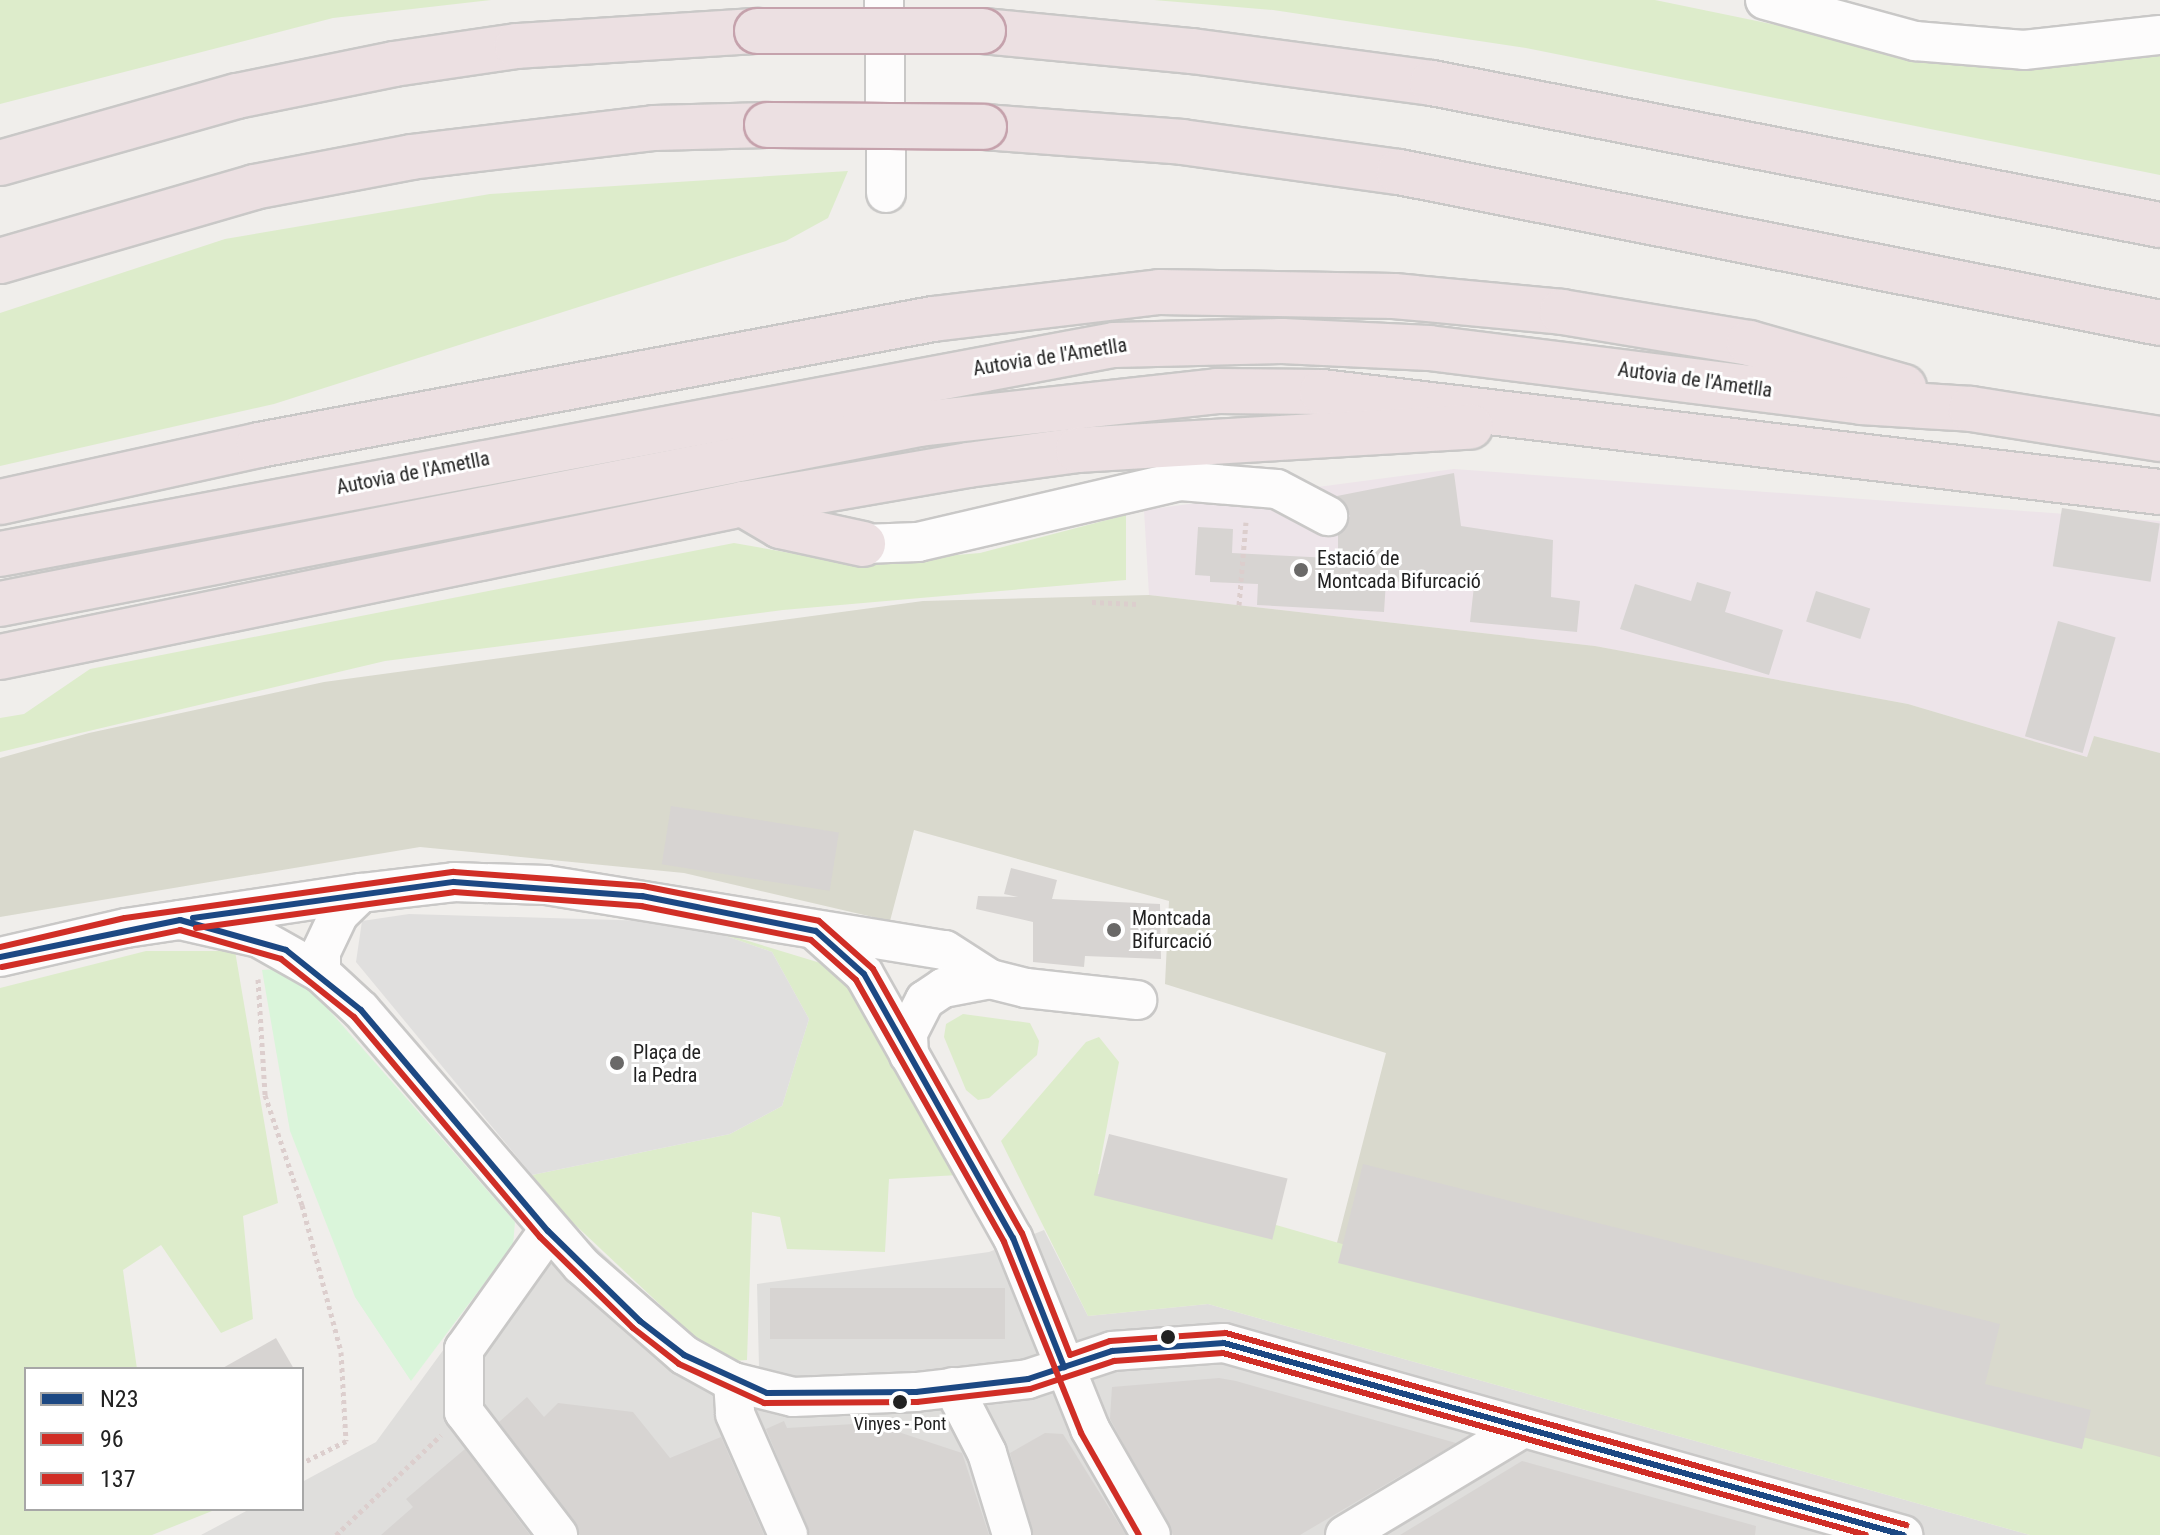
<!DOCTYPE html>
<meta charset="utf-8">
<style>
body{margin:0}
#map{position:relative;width:2160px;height:1535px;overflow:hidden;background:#f0eeeb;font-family:"Roboto Condensed",sans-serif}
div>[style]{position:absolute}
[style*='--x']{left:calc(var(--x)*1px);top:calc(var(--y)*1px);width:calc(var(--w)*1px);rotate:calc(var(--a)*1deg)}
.residential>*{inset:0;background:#dfdedc}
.industrial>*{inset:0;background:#ede4e9}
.construction>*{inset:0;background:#d9d9cd}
.grass>*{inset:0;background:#ddeccb}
.park>*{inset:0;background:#daf5da}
.parking>*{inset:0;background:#e0dfde}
.building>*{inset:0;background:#d7d4d2;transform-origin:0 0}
.path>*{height:5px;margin-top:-2.5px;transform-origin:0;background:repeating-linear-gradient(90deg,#dccecd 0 4px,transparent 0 8px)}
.roads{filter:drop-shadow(2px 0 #c9c8c7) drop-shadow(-2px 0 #c9c8c7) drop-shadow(0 2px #c9c8c7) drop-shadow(0 -2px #c9c8c7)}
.minor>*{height:38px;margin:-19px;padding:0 19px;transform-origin:19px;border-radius:19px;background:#fdfcfc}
.highway>*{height:44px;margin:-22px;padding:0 22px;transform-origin:22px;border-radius:22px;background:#ece0e2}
.bridges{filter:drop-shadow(2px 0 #c5a2ac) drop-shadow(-2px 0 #c5a2ac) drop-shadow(0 2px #c5a2ac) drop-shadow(0 -2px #c5a2ac)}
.highway-bridge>*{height:44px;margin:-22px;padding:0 22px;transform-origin:22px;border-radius:22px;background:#ece0e2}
.bus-1>*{height:6px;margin:-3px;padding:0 3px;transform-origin:3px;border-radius:3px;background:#1c4883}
.bus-2>*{height:6px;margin:-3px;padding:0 3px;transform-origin:3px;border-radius:3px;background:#d02e26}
.bus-3>*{height:6px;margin:-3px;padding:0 3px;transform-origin:3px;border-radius:3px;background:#d02e26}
.dots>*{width:22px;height:22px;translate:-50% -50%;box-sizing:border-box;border:4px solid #fff;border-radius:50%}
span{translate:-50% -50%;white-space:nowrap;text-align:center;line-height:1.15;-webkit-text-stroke:6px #fff;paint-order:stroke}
.bus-label{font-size:18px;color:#222}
.street-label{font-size:20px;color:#222}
.poi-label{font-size:20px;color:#222}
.left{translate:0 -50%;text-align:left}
.legend{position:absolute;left:24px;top:1367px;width:280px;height:144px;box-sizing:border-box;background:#fff;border:2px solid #a7a7a7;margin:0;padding:10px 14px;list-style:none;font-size:24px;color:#222}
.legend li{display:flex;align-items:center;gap:16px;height:40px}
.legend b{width:40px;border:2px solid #a7a7a7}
</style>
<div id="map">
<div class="residential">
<i style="clip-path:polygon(550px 1204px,720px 1364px,759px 1367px,757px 1284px,989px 1252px,1044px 1230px,1088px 1316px,1208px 1304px,2030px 1535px,201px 1535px,250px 1509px,302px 1509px,302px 1482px,376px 1442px)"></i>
</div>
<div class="industrial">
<i style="clip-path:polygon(1454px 469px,2160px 521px,2160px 753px,2094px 736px,2087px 757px,1908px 704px,1595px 646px,1149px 595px,1144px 510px)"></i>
</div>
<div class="construction">
<i style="clip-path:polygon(1149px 595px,1595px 646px,1908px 704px,2087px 757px,2094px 736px,2160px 753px,2160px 1464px,1332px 1262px,1386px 1053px,1165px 984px,1169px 901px,914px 830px,890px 921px,684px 873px,420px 847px,0 917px,0 758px,89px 733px,324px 682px,923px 601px)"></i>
</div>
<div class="grass">
<i style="clip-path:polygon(0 0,491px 0,333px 18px,0 104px)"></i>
<i style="clip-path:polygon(1154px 0,1655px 0,1980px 67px,2042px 66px,2160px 49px,2160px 175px,1526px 48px,1273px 10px)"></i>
<i style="clip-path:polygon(848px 171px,828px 218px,786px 241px,274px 404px,0 466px,0 313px,225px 239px,490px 194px)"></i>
<i style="clip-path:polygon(1126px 515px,1126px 580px,783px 610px,385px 661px,0 752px,0 718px,24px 714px,90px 669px,734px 543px,852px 564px,980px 553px)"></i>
<i style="clip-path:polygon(686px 922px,837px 968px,958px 1175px,889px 1179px,885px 1252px,787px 1249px,780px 1217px,752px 1212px,747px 1360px,721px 1362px,570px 1220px,532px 1175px,730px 1134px,782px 1106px,809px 1019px,772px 952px)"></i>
<i style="clip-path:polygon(146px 951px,235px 951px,278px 1203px,243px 1216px,253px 1319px,221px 1333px,161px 1245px,123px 1270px,137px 1369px,26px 1369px,26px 1509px,212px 1511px,152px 1535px,0 1535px,0 988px)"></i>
<i style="clip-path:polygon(963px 1014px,1030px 1023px,1039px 1041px,1037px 1055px,989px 1098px,978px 1100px,966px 1090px,944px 1037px,946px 1024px)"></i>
<i style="clip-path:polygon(1099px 1037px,1119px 1062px,1098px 1174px,1412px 1264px,2160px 1457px,2160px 1535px,2030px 1535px,1208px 1304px,1088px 1316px,1001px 1141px,1086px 1042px)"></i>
</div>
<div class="park">
<i style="clip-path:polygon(292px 968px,515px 1222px,513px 1245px,411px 1381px,355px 1297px,290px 1131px,262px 970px)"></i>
</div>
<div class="parking">
<i style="clip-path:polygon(409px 914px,686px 922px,772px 952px,809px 1019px,782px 1106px,730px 1134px,532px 1175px,356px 962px,362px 921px)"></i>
</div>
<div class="building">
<i style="clip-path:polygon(1454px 473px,1461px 526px,1553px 540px,1551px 597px,1580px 601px,1577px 632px,1470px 622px,1474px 586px,1386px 581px,1384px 612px,1257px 605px,1258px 584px,1210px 582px,1210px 576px,1195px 575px,1198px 527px,1233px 529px,1232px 553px,1330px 558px,1338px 554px,1338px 535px,1350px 516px,1337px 496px)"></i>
<i style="left:2062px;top:508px;width:99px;height:59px;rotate:9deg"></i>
<i style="clip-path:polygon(1697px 582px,1731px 592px,1725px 612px,1783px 630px,1769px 675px,1620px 629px,1635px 584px,1691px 601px)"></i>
<i style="left:1816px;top:591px;width:57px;height:32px;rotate:18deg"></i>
<i style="left:2058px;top:621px;width:60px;height:120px;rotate:16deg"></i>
<i style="left:671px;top:806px;width:170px;height:59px;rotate:9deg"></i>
<i style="clip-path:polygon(1011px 868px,1057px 880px,1052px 899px,1160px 904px,1161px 959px,1085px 956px,1084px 967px,1033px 962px,1033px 922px,976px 909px,978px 896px,1018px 897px,1004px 894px)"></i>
<i style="left:1109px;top:1134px;width:184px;height:63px;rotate:14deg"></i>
<i style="clip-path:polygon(1363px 1164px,2000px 1324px,1985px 1384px,2091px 1410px,2082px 1449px,1338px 1263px)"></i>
<i style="left:1005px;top:1288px;width:51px;height:235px;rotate:90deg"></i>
<i style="clip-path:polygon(276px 1338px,294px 1369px,221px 1369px)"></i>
<i style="clip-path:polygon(1219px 1378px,1236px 1381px,1456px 1443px,1300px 1535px,1173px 1535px,1110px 1419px,1112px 1387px)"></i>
<i style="clip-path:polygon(527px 1397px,544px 1417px,558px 1403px,633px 1412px,670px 1458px,721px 1437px,764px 1535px,580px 1535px,499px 1422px)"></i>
<i style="clip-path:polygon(784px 1421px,787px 1428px,871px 1423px,962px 1453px,989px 1535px,810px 1535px,766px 1429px)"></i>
<i style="clip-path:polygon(1045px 1433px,1063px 1434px,1126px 1535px,1033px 1535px,1010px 1453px)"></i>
<i style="clip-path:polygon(465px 1449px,530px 1535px,381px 1535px,413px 1507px,406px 1499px)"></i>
<i style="clip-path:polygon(1522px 1461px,1756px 1526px,1755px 1535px,1400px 1535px)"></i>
</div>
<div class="path">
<i style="--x:1092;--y:602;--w:45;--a:2.5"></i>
<i style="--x:1239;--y:605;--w:83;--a:-85.2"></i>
<i style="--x:258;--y:979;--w:116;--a:86.5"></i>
<i style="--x:265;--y:1095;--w:116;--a:71.4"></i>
<i style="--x:302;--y:1205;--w:152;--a:75.1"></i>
<i style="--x:341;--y:1352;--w:89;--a:86.8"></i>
<i style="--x:346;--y:1441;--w:49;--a:153.4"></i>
<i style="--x:336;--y:1535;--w:145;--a:-43.6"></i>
</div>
<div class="roads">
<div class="minor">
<i style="--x:884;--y:0;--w:193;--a:89.4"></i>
<i style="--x:1765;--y:0;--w:156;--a:15.3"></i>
<i style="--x:1915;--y:41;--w:109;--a:4.7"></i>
<i style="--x:2024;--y:50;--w:137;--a:-6.3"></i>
<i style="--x:863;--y:544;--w:55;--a:-2.1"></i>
<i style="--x:918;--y:542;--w:270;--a:-13.1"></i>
<i style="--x:1181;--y:481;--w:96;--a:4.8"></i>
<i style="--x:1277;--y:489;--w:58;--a:27.9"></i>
<i style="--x:180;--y:920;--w:81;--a:12.8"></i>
<i style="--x:259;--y:938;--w:71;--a:29.4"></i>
<i style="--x:321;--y:973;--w:54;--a:42.8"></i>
<i style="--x:361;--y:1010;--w:337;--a:49.2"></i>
<i style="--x:581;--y:1265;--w:137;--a:41.1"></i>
<i style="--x:684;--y:1355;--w:56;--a:28.9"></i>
<i style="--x:733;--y:1382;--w:62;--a:14"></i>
<i style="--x:793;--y:1397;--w:123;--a:-2.3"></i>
<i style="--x:916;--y:1392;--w:113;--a:-6.6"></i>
<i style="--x:1028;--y:1379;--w:89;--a:-18.4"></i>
<i style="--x:1112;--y:1351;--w:112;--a:-4.1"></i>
<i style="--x:1224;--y:1343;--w:706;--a:15.79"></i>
<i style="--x:816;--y:931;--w:64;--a:41.9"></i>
<i style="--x:864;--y:974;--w:303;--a:60.6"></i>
<i style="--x:1013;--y:1238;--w:206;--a:68"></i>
<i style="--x:1090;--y:1429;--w:122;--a:60.1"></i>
<i style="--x:0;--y:957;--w:129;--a:-13"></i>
<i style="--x:126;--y:928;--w:238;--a:-8.5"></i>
<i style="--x:361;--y:893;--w:94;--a:-6.7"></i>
<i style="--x:454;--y:882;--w:92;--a:1.9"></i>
<i style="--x:546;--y:885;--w:404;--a:9.3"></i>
<i style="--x:945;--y:950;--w:54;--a:32.8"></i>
<i style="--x:990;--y:979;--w:37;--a:14"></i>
<i style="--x:1026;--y:988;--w:112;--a:6.2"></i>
<i style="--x:321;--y:973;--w:21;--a:-90"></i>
<i style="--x:321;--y:952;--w:42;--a:-64.7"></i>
<i style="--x:339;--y:914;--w:30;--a:-44"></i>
<i style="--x:909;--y:1055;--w:22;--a:-93"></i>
<i style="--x:908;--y:1033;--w:37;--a:-63"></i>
<i style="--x:925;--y:1000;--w:22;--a:-34"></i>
<i style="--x:943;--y:988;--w:48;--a:-10.8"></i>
<i style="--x:548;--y:1231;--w:145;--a:125.4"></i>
<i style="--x:464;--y:1349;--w:63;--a:90"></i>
<i style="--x:464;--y:1412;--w:155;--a:52.6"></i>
<i style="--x:733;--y:1382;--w:32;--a:86"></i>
<i style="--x:735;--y:1414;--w:132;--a:66.3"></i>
<i style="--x:953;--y:1387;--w:74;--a:62.7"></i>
<i style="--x:987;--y:1453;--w:86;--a:73"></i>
<i style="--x:1345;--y:1535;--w:208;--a:-31"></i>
</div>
<div class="highway">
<i style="--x:983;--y:31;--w:210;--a:5.5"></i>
<i style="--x:1192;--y:51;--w:242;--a:7.6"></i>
<i style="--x:1432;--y:83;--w:742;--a:11.04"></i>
<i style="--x:984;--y:127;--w:199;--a:4.3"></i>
<i style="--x:1182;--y:142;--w:219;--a:7.9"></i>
<i style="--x:1399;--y:172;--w:776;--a:11.22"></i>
<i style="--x:0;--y:163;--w:246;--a:-15.8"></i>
<i style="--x:237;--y:96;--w:160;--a:-11.5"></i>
<i style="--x:394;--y:64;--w:124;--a:-8.3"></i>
<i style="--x:517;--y:46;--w:240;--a:-3.6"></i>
<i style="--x:0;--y:261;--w:265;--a:-16.2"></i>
<i style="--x:254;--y:187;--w:160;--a:-10.8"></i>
<i style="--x:411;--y:157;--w:245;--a:-6.8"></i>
<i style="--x:654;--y:128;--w:113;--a:-1.5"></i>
<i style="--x:0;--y:502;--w:265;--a:-12.4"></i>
<i style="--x:259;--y:445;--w:686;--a:-10.59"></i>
<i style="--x:933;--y:319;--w:228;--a:-6.8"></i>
<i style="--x:1159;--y:292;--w:235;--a:1"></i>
<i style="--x:1394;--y:296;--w:169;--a:5.4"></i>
<i style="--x:1562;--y:312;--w:190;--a:9.4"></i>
<i style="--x:1749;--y:343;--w:161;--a:15.8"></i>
<i style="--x:743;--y:504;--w:43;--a:30.7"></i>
<i style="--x:780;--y:526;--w:85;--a:12.2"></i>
<i style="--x:0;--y:554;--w:1133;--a:-10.63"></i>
<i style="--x:1114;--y:345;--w:168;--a:-1.4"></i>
<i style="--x:1282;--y:341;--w:147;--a:2.7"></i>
<i style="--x:1429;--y:348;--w:435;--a:7.1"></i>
<i style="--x:1861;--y:402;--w:110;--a:3.6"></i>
<i style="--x:1971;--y:409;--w:191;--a:9"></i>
<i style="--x:0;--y:604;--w:936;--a:-11.08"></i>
<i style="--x:919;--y:424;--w:300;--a:-6.3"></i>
<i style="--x:1217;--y:391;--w:105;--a:0.5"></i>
<i style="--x:1322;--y:392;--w:844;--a:6.81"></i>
<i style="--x:0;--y:657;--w:759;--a:-11.64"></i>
<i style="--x:743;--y:504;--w:228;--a:-9.8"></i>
<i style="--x:968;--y:465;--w:111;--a:-7.8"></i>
<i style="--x:1078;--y:450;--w:393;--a:-3.4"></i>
</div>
</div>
<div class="bridges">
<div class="highway-bridge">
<i style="--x:757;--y:31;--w:226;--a:0"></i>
<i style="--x:767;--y:125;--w:217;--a:0.5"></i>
</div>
</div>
<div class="bus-1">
<i style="--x:193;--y:918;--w:263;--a:-7.9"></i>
<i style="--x:454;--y:882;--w:189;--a:4.3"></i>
<i style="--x:642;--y:896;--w:177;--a:11.4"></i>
<i style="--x:816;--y:931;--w:64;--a:41.9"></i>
<i style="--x:864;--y:974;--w:303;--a:60.6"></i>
<i style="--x:1013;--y:1238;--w:139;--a:68.4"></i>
<i style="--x:0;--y:957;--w:184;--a:-11.6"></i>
<i style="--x:180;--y:920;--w:110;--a:15.8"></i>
<i style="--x:286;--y:950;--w:96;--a:38.7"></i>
<i style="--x:361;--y:1010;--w:289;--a:49.8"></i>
<i style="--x:548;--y:1231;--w:129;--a:44.4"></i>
<i style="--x:640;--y:1321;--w:56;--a:37.7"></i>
<i style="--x:684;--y:1355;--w:91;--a:24.6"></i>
<i style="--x:767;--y:1393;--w:149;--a:-0.4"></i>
<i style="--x:916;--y:1392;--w:113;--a:-6.6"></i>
<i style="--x:1028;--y:1379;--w:89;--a:-18.4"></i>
<i style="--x:1112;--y:1351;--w:112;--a:-4.1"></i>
<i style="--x:1224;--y:1343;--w:706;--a:15.79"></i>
</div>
<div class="bus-2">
<i style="--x:196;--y:928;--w:260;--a:-7.9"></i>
<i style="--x:454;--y:892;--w:188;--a:4.3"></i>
<i style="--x:641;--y:906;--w:173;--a:11.3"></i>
<i style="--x:811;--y:940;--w:60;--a:41.6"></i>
<i style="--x:856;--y:980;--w:301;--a:60.5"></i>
<i style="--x:1004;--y:1242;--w:206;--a:68"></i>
<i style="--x:1081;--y:1433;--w:117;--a:60.4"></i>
<i style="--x:2;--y:967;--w:182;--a:-11.7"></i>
<i style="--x:180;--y:930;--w:105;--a:16"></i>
<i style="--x:281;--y:959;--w:93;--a:38.5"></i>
<i style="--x:354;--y:1017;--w:288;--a:49.8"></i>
<i style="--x:540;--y:1237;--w:130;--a:44.4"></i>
<i style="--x:633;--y:1328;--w:58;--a:38"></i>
<i style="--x:679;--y:1364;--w:94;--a:24.6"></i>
<i style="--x:764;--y:1403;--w:153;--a:-0.4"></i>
<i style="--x:917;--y:1402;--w:114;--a:-6.6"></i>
<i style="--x:1030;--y:1389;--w:89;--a:-18.4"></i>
<i style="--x:1114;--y:1361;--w:109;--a:-4.2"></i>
<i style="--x:1223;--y:1353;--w:668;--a:15.8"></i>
</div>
<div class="bus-3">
<i style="--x:0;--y:947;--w:128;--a:-13.1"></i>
<i style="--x:125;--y:918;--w:332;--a:-8"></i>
<i style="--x:454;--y:872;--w:190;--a:4.2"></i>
<i style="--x:643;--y:886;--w:179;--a:11.2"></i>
<i style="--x:819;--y:921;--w:72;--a:41.6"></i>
<i style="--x:873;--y:969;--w:303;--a:60.6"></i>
<i style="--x:1022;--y:1233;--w:131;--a:68.5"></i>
<i style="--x:1070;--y:1355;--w:42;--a:-19.3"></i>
<i style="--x:1110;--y:1341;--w:116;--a:-3.9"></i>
<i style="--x:1226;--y:1333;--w:707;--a:15.77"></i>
</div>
<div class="dots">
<i style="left:1301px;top:570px;background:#6a6968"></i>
<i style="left:1114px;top:930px;background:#6a6968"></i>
<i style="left:617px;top:1063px;background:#6a6968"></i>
<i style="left:1168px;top:1337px;background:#222"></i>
<i style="left:900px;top:1402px;background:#222"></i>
</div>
<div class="bus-label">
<span style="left:900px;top:1424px">Vinyes - Pont</span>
</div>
<div class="street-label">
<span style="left:1050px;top:357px;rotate:-9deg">Autovia de l'Ametlla</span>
<span style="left:1695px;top:380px;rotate:8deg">Autovia de l'Ametlla</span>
<span style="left:413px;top:473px;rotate:-11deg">Autovia de l'Ametlla</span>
</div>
<div class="poi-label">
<span class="left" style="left:1317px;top:570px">Estació de<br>Montcada Bifurcació</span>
<span class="left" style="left:1132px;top:930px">Montcada<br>Bifurcació</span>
<span class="left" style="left:633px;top:1064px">Plaça de<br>la Pedra</span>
</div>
<ul class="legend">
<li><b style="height:10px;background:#1c4883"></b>N23</li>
<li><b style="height:10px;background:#d02e26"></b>96</li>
<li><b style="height:10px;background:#d02e26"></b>137</li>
</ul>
</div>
